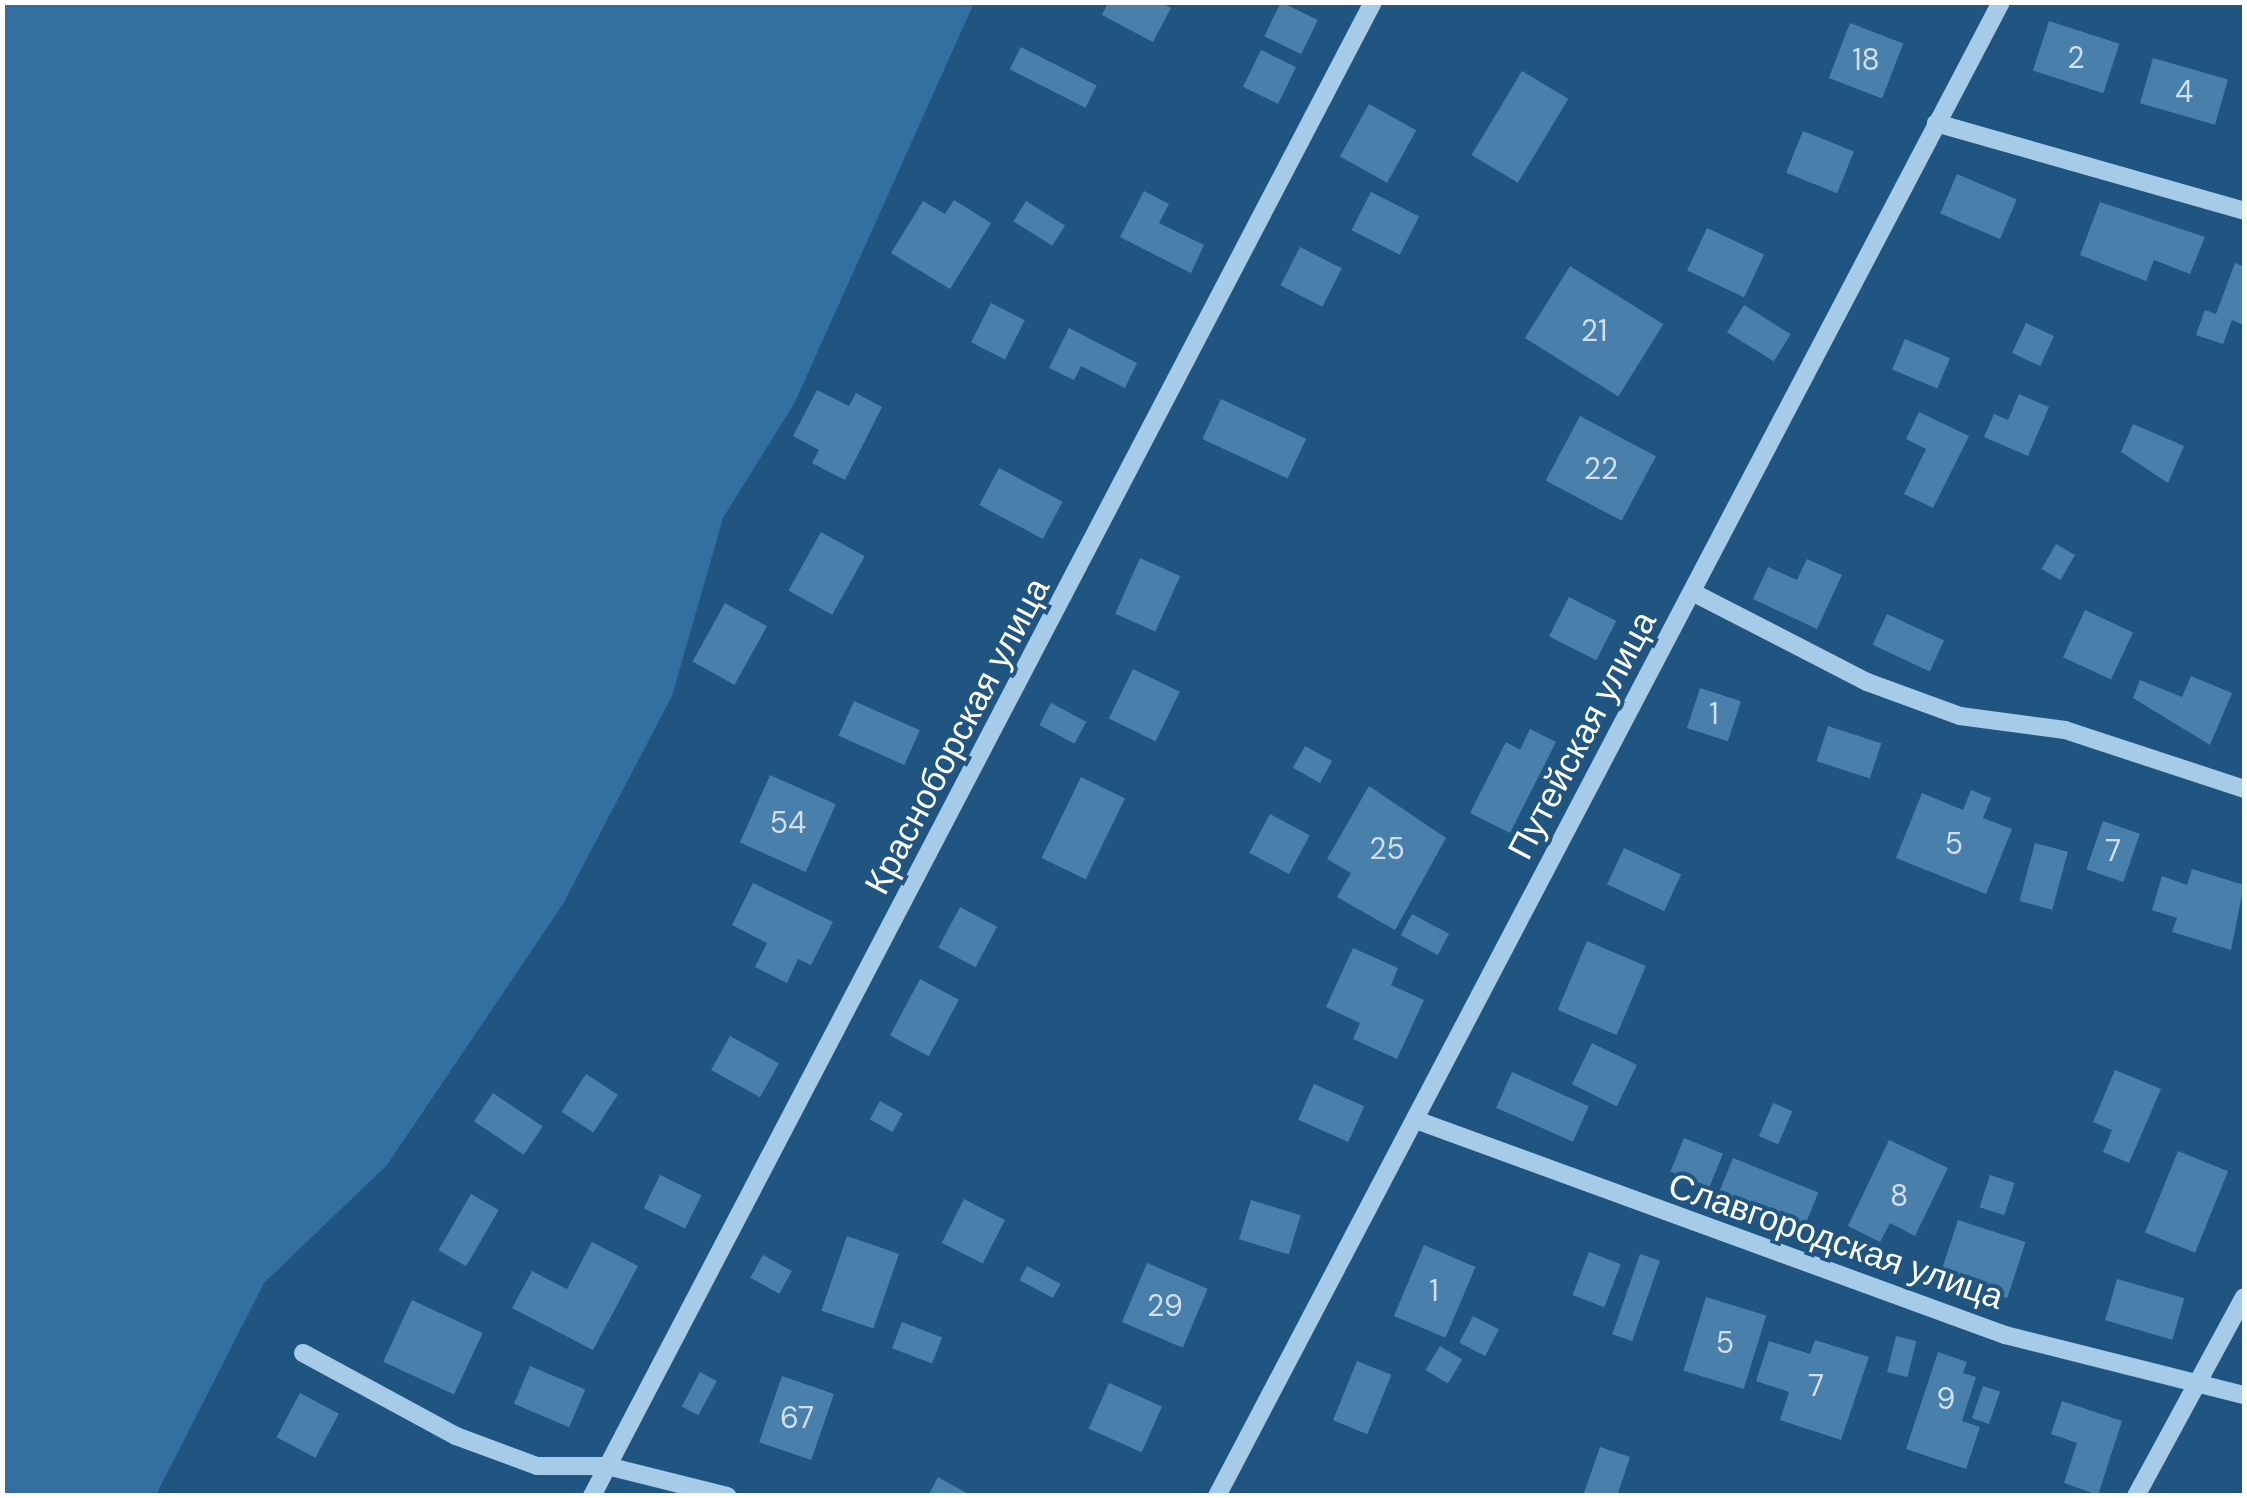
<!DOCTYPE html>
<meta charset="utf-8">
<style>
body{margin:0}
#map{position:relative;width:2247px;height:1498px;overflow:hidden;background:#205582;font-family:"DM Sans",sans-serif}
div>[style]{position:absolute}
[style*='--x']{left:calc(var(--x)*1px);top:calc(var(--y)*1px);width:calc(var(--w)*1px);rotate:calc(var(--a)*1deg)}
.green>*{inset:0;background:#336fa1}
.building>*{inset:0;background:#487fab;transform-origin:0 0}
.minor>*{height:18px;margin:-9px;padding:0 9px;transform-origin:9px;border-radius:9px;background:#a6cbe9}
span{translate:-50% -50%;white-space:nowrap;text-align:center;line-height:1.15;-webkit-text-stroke:8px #205582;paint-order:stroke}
.number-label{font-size:30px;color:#d1dfea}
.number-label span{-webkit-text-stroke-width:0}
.street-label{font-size:35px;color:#fff}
.frame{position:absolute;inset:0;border:5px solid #fff;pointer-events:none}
</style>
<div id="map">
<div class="green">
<i style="clip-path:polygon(3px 2px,974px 3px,795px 402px,723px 518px,672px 696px,563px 904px,387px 1165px,264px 1283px,156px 1495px,3px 1495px)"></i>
</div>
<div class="building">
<i style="clip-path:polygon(1108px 2px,1161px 2px,1171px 8px,1153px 42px,1102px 15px)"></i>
<i style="left:1281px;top:2px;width:41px;height:38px;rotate:26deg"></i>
<i style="left:2049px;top:21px;width:74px;height:52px;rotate:18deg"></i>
<i style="left:1850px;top:23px;width:57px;height:59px;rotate:21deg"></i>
<i style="left:1021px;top:47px;width:85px;height:25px;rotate:27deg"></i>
<i style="left:1261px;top:50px;width:39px;height:41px;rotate:26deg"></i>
<i style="left:2153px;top:58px;width:78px;height:47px;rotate:16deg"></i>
<i style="left:1522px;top:71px;width:54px;height:98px;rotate:31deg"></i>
<i style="left:1369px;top:104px;width:54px;height:60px;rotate:29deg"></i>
<i style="left:1803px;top:131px;width:55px;height:45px;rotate:22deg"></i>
<i style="left:1957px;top:174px;width:65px;height:43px;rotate:23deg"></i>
<i style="clip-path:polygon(1144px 191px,1169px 204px,1159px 223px,1204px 245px,1191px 273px,1120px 237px)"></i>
<i style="left:1371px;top:192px;width:54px;height:43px;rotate:27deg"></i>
<i style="clip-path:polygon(954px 200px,991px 223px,950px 289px,891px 253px,923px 201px,945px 214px)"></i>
<i style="left:1026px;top:201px;width:46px;height:24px;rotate:32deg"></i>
<i style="clip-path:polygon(2100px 202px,2205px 237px,2190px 274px,2154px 260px,2146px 281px,2080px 255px)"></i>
<i style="left:1707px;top:228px;width:63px;height:47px;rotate:25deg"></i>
<i style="left:1300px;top:247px;width:47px;height:43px;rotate:27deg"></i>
<i style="clip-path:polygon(2235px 263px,2244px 267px,2244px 325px,2232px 320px,2223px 344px,2196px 335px,2205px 310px,2216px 314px)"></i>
<i style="left:1570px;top:266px;width:110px;height:85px;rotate:32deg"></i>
<i style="left:991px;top:303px;width:38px;height:44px;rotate:27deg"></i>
<i style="left:1744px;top:305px;width:55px;height:32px;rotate:32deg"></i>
<i style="left:2026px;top:323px;width:31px;height:33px;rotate:25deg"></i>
<i style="clip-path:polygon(1069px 328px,1137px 363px,1125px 388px,1081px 366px,1074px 380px,1049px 368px)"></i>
<i style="left:1905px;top:339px;width:49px;height:33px;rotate:23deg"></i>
<i style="clip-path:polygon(817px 390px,849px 406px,856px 393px,882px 407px,845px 480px,812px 463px,819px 450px,793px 436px)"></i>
<i style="clip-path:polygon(2019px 394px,2049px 407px,2028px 456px,1984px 437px,1994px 414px,2008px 420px)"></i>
<i style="left:1221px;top:399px;width:94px;height:44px;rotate:25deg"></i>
<i style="clip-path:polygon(1919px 412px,1969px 436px,1933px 508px,1904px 494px,1926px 449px,1906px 439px)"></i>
<i style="left:1580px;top:416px;width:86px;height:73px;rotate:28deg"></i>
<i style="clip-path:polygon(2133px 424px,2184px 446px,2168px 483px,2121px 452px)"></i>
<i style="left:999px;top:468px;width:72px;height:42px;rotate:28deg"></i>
<i style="left:821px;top:532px;width:50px;height:67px;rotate:29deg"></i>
<i style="left:2056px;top:544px;width:22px;height:29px;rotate:30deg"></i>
<i style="left:1140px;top:558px;width:44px;height:61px;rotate:24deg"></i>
<i style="clip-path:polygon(1807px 559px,1842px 575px,1817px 629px,1753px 599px,1768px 567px,1797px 580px)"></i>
<i style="left:1569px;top:597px;width:53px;height:44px;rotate:27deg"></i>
<i style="left:725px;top:603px;width:48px;height:67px;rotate:29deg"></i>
<i style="left:2085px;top:610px;width:53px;height:52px;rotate:25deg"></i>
<i style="left:1887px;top:614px;width:63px;height:34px;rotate:25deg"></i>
<i style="left:1133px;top:669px;width:52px;height:55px;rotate:26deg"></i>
<i style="clip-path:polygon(2191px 676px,2232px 693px,2210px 745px,2133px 698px,2140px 680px,2182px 697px)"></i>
<i style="left:1700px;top:688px;width:43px;height:42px;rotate:18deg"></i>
<i style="left:854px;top:701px;width:72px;height:38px;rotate:24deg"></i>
<i style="left:1051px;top:703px;width:40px;height:25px;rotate:28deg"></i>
<i style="left:1828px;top:726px;width:56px;height:37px;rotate:18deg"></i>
<i style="clip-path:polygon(1530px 729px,1556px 742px,1510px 833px,1470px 813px,1506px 742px,1520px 750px)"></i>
<i style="left:1305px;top:746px;width:31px;height:25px;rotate:29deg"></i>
<i style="left:770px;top:775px;width:72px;height:74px;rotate:24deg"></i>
<i style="left:1081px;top:777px;width:49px;height:90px;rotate:26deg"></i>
<i style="clip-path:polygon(1369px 786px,1446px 838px,1395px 930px,1337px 897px,1351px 873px,1327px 859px)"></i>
<i style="clip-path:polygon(1971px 790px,1991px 798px,1983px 818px,2012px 829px,1986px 894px,1896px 858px,1922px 793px,1963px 810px)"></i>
<i style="left:1270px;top:814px;width:45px;height:44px;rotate:28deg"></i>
<i style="left:2103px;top:821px;width:39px;height:51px;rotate:19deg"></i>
<i style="left:2035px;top:843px;width:34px;height:60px;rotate:15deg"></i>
<i style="left:1624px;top:848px;width:63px;height:40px;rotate:25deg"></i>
<i style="clip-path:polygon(2192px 869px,2244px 885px,2231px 950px,2172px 932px,2177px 918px,2152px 910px,2162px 876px,2187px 885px)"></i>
<i style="clip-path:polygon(753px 883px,833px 922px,811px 965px,798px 959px,787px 983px,755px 967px,767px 943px,732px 925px)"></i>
<i style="left:960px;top:907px;width:42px;height:46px;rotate:28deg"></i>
<i style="left:1412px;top:914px;width:42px;height:24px;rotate:28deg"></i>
<i style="left:1587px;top:941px;width:64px;height:75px;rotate:23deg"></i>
<i style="clip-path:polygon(1353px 948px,1398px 968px,1391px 985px,1424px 1000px,1397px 1059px,1353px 1039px,1360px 1023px,1326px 1007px)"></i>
<i style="left:920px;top:979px;width:44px;height:64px;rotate:28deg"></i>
<i style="left:730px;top:1036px;width:56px;height:39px;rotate:29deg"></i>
<i style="left:1592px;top:1043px;width:50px;height:46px;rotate:26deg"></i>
<i style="clip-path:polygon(2115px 1070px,2161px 1089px,2129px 1163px,2103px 1152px,2112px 1130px,2093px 1122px)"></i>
<i style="left:1512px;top:1072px;width:84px;height:39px;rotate:24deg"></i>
<i style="left:586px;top:1074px;width:38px;height:45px;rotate:33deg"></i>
<i style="left:1314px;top:1084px;width:55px;height:39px;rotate:24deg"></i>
<i style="left:493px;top:1093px;width:60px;height:34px;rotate:34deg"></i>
<i style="left:880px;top:1101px;width:26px;height:21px;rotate:29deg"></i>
<i style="left:1773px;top:1103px;width:21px;height:36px;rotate:23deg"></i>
<i style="left:1684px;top:1138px;width:42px;height:36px;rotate:22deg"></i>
<i style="clip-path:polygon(1889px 1140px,1948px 1168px,1915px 1236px,1890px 1223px,1880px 1242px,1848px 1226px)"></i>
<i style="left:2178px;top:1151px;width:54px;height:88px;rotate:22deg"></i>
<i style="left:1733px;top:1158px;width:92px;height:40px;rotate:22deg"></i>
<i style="left:660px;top:1175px;width:46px;height:37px;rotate:26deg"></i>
<i style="left:1990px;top:1175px;width:26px;height:34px;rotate:18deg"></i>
<i style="left:471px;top:1194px;width:32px;height:65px;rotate:30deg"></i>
<i style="left:964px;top:1199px;width:46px;height:49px;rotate:27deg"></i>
<i style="left:1251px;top:1200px;width:52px;height:41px;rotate:17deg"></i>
<i style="left:1958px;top:1220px;width:71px;height:59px;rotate:18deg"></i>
<i style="left:847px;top:1236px;width:55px;height:79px;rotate:19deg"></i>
<i style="clip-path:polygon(592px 1242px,638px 1266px,593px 1350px,512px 1308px,532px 1271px,567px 1289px)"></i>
<i style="left:1424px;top:1245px;width:56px;height:77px;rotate:23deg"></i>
<i style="left:1589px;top:1252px;width:34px;height:46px;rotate:21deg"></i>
<i style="left:1640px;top:1254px;width:21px;height:85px;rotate:19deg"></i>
<i style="left:763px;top:1255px;width:33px;height:26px;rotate:29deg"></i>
<i style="left:1147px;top:1263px;width:66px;height:64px;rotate:23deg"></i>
<i style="left:1027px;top:1266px;width:38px;height:16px;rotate:28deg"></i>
<i style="left:2117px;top:1279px;width:70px;height:43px;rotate:16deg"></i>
<i style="left:1706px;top:1297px;width:63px;height:77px;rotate:17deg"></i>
<i style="left:412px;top:1300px;width:78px;height:68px;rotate:25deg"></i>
<i style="left:1473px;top:1316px;width:29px;height:30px;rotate:27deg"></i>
<i style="left:902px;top:1322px;width:43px;height:28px;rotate:21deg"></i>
<i style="left:1896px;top:1336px;width:21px;height:37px;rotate:14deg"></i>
<i style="clip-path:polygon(1815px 1340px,1869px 1357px,1841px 1440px,1780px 1420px,1789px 1392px,1756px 1381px,1769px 1341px,1810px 1354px)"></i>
<i style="left:1440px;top:1346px;width:26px;height:28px;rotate:31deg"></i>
<i style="clip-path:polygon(1938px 1352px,1967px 1362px,1963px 1373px,1976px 1377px,1962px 1421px,1980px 1427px,1966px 1469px,1906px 1449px)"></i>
<i style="left:1357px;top:1361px;width:37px;height:64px;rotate:22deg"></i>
<i style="left:530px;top:1366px;width:60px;height:41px;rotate:23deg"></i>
<i style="left:700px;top:1372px;width:19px;height:39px;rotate:28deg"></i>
<i style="left:782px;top:1376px;width:55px;height:70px;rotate:19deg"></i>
<i style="left:1109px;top:1383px;width:58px;height:50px;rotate:24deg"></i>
<i style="left:1983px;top:1386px;width:18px;height:34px;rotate:19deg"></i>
<i style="left:300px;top:1393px;width:44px;height:50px;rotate:28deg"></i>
<i style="clip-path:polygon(2062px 1401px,2122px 1421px,2098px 1495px,2064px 1483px,2077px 1443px,2051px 1434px)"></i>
<i style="clip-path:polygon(1600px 1447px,1630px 1457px,1617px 1496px,1583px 1496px)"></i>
<i style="clip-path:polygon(938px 1477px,972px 1496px,928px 1496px)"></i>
</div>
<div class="minor">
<i style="--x:1936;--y:123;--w:320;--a:15.9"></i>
<i style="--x:1694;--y:593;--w:195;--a:27.2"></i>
<i style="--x:1867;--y:682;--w:99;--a:20.1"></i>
<i style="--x:1960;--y:716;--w:106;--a:7.6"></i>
<i style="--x:2065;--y:730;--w:188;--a:18.2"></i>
<i style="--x:1416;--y:1120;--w:627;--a:20.05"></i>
<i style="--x:2005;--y:1335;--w:246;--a:14.1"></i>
<i style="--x:303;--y:1353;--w:174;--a:28.5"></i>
<i style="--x:456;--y:1436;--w:86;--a:20.3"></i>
<i style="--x:537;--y:1466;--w:70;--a:0"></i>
<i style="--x:607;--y:1466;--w:124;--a:14"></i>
<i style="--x:592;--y:1496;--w:1686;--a:-62.4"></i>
<i style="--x:1217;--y:1496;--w:1687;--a:-62.31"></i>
<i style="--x:2136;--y:1496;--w:226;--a:-61.5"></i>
</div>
<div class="number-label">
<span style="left:2076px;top:58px">2</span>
<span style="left:1866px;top:60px">18</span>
<span style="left:2184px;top:92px">4</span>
<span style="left:1594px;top:331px">21</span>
<span style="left:1601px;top:469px">22</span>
<span style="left:1714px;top:714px">1</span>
<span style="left:788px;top:823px">54</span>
<span style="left:1954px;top:844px">5</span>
<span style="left:1387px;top:849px">25</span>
<span style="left:2113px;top:851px">7</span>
<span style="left:1899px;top:1196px">8</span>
<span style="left:1434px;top:1291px">1</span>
<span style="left:1165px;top:1306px">29</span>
<span style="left:1725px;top:1343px">5</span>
<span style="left:1816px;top:1386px">7</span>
<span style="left:1946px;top:1399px">9</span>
<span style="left:797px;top:1418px">67</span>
</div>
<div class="street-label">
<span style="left:1582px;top:735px;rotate:-62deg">Путейская улица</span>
<span style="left:957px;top:736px;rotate:-62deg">Красноборская улица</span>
<span style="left:1836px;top:1241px;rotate:19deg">Славгородская улица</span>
</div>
<div class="frame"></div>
</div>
